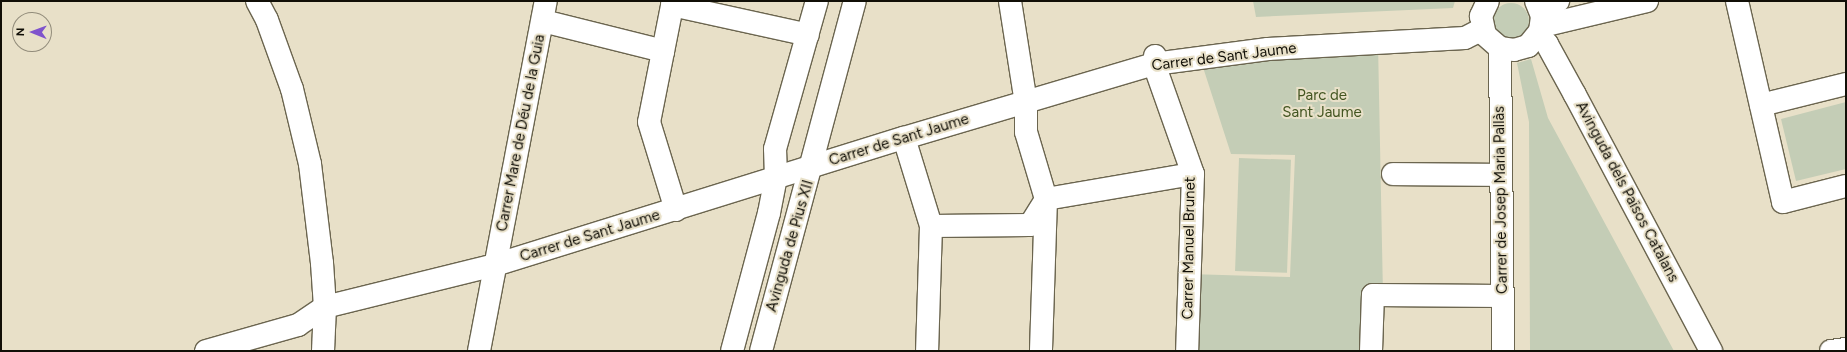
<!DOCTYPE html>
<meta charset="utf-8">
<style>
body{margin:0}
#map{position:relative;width:1847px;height:352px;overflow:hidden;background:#e8e0c8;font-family:Figtree,sans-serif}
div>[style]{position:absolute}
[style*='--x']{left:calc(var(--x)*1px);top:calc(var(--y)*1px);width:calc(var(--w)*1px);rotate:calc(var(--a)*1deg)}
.green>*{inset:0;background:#c4cdb6;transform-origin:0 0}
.round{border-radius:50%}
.roads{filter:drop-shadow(1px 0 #6b654f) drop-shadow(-1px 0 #6b654f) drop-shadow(0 1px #6b654f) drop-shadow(0 -1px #6b654f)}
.minor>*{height:22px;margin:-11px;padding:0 11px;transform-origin:11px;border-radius:11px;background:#fff}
span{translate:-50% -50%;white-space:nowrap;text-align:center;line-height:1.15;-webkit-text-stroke:4px #e8e0c8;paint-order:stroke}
.street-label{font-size:15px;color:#110f07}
.park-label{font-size:15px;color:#435521}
.frame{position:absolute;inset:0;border:2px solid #110f07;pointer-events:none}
.north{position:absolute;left:12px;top:12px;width:40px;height:40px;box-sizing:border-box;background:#e8e0c8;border:1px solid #928c7b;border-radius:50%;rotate:271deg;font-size:11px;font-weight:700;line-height:16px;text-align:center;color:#110f07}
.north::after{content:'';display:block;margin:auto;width:14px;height:18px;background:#7f53cc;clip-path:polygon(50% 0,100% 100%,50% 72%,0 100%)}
</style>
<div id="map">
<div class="green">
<i style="clip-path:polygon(1253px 1px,1455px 1px,1453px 8px,1256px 17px)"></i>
<i class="round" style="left:1493px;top:3px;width:36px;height:36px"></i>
<i style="clip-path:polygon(1378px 43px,1383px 295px,1371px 351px,1187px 351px,1189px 274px,1290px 277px,1295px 155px,1231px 154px,1200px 58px)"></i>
<i style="clip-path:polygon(1531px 59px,1548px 118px,1674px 351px,1530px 351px,1529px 122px,1517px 63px)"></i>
<i style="clip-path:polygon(1846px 102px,1846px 169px,1796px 181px,1781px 119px)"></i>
<i style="left:1239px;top:158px;width:52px;height:113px;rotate:2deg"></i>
</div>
<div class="roads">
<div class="minor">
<i style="--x:257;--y:1;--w:21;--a:62"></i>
<i style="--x:267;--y:20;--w:73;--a:70.1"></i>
<i style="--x:292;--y:89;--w:77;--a:76.5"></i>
<i style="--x:310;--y:164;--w:100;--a:83.1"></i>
<i style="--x:322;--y:263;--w:44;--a:86.1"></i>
<i style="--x:325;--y:307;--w:44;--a:92.6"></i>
<i style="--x:673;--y:1;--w:123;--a:101.2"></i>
<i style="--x:649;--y:122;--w:92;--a:72.9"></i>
<i style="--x:1010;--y:1;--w:103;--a:81.1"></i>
<i style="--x:1026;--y:103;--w:29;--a:90"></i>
<i style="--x:1026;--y:132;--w:70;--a:73.4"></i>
<i style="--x:1046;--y:199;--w:152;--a:91.9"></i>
<i style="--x:1488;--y:1;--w:17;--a:115"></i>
<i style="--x:1481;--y:16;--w:19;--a:78"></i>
<i style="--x:1485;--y:35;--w:20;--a:41"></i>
<i style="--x:1500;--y:48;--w:14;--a:8"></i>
<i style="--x:1514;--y:50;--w:15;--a:-16"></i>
<i style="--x:1528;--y:46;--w:19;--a:-51"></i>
<i style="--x:1540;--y:31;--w:15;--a:-82"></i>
<i style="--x:1542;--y:16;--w:16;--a:-112"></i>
<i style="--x:1737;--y:1;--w:206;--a:77.1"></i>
<i style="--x:1783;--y:202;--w:65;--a:-14.3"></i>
<i style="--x:672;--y:5;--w:139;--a:12.4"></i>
<i style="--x:1539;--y:6;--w:20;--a:-15"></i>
<i style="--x:543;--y:21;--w:124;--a:14"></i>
<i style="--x:1542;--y:26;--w:108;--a:-13.4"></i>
<i style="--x:1539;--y:35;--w:12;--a:48"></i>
<i style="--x:1547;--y:44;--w:58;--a:61.2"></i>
<i style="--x:1575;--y:95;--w:290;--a:62"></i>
<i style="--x:1500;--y:48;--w:303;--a:89.4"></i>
<i style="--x:1155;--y:56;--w:8;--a:97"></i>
<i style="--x:1154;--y:64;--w:117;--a:70.5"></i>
<i style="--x:1193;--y:174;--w:177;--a:91.9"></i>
<i style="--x:1761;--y:105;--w:88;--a:-13.9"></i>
<i style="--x:904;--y:138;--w:92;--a:72.9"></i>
<i style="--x:931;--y:226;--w:125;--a:91.8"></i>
<i style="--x:1393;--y:174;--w:108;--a:0.5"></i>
<i style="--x:931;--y:226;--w:99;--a:-0.6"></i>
<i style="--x:1030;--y:225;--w:31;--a:-58"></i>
<i style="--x:1046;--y:199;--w:149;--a:-9.7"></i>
<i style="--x:206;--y:351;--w:96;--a:-15.8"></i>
<i style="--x:298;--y:325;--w:32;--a:-34"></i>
<i style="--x:325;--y:307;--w:175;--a:-13.9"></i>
<i style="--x:495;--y:265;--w:428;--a:-17.3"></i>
<i style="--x:904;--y:138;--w:261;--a:-16.5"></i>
<i style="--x:1154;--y:64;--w:115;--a:-7.5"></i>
<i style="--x:1268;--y:49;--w:197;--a:-3.2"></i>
<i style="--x:1465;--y:38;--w:20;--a:-27"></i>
<i style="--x:479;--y:351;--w:356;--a:-79.2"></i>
<i style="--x:732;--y:351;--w:143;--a:-75"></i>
<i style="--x:769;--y:213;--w:37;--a:-79"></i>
<i style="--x:776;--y:177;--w:28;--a:-92"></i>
<i style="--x:775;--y:149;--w:154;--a:-74.2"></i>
<i style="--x:761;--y:351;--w:362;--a:-75"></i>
<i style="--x:1371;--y:351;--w:56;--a:-88"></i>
<i style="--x:1373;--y:295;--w:130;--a:0.4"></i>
<i style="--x:1831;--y:351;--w:15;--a:-8"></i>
</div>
</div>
<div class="street-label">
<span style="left:1224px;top:57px;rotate:-7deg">Carrer de Sant Jaume</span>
<span style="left:521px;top:133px;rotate:-79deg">Carrer Mare de Déu de la Guia</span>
<span style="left:899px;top:140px;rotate:-17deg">Carrer de Sant Jaume</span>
<span style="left:1627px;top:192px;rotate:62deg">Avinguda dels Països Catalans</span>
<span style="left:1501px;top:200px;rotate:-91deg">Carrer de Josep Maria Pallàs</span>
<span style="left:590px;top:236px;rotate:-17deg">Carrer de Sant Jaume</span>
<span style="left:790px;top:246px;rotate:-74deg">Avinguda de Pius XII</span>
<span style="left:1189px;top:248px;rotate:-89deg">Carrer Manuel Brunet</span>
</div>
<div class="park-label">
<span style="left:1322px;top:104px">Parc de<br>Sant Jaume</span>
</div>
<div class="frame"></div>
<div class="north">N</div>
</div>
